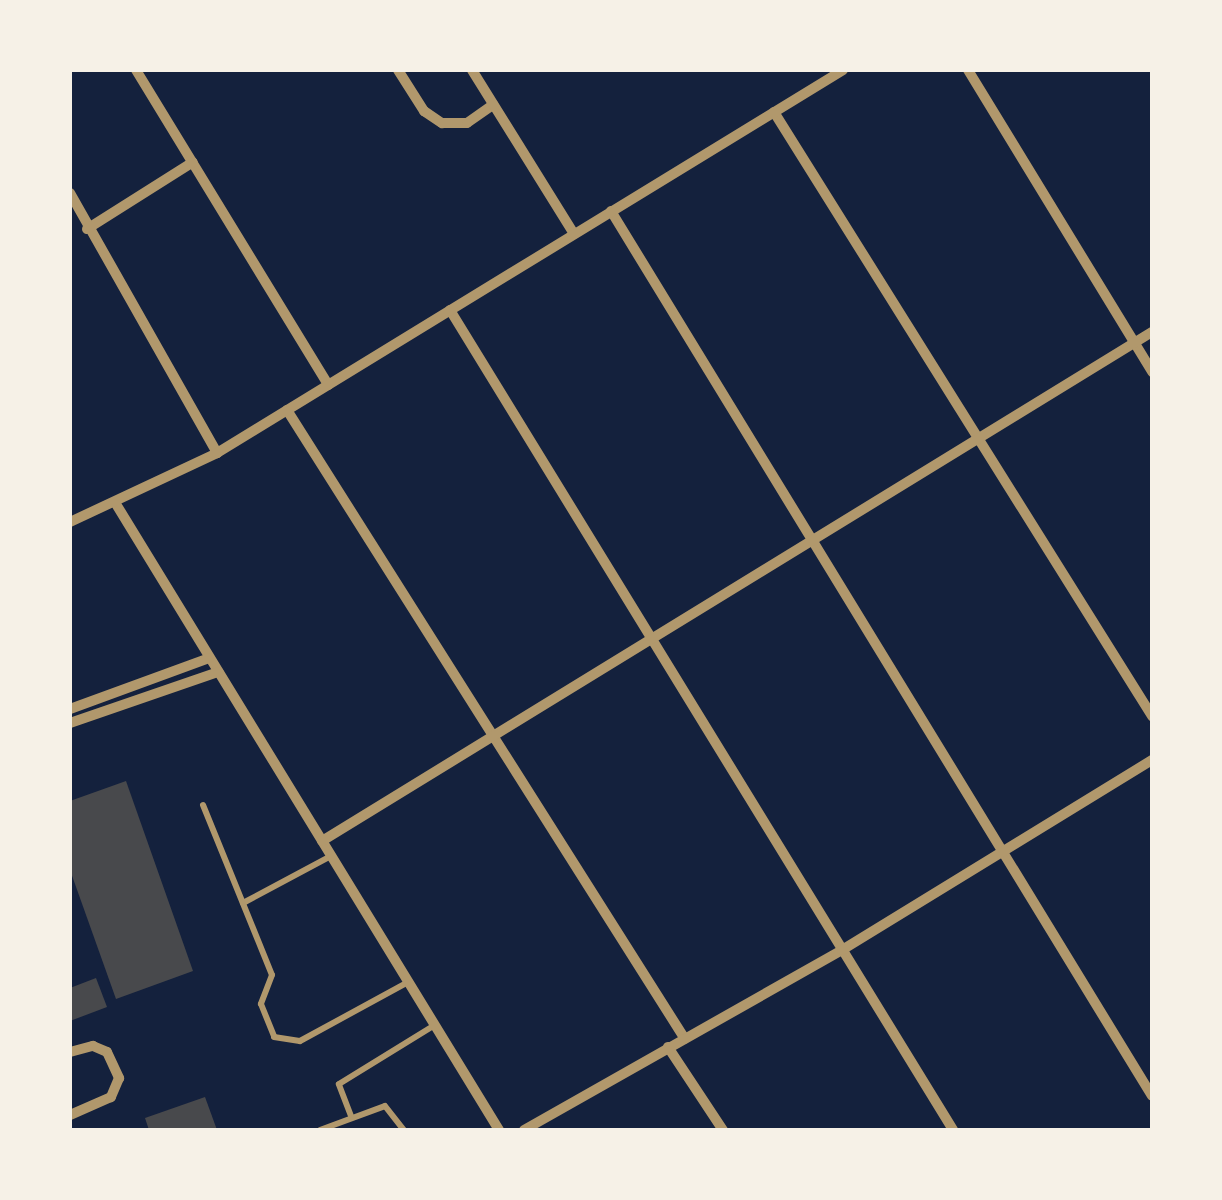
<!DOCTYPE html>
<style>
body{margin:0}
#map{position:relative;width:1222px;height:1200px;overflow:hidden;background:#14213d;font-family:"Space Grotesk",sans-serif}
div>[style]{position:absolute}
[style*='--x']{left:calc(var(--x)*1px);top:calc(var(--y)*1px);width:calc(var(--w)*1px);rotate:calc(var(--a)*1deg)}
.building>*{inset:0;background:#48494c}
.service>*{height:6px;margin:-3px;padding:0 3px;transform-origin:3px;border-radius:3px;background:#b1986c}
.minor>*{height:10px;margin:-5px;padding:0 5px;transform-origin:5px;border-radius:5px;background:#b1986c}
span{translate:-50% -50%;white-space:nowrap;text-align:center;line-height:1.15;-webkit-text-stroke:10px #f6f1e7;paint-order:stroke}
.frame{position:absolute;inset:0;border:72px solid #f6f1e7;pointer-events:none}
</style>
<div id="map">
<div class="building">
<i style="clip-path:polygon(126px 781px,193px 971px,116px 999px,70px 870px,70px 801px)"></i>
<i style="clip-path:polygon(96px 978px,107px 1007px,70px 1021px,70px 988px)"></i>
<i style="clip-path:polygon(205px 1097px,217px 1130px,149px 1130px,145px 1118px)"></i>
</div>
<div class="service">
<i style="--x:203;--y:805;--w:183;--a:67.9"></i>
<i style="--x:272;--y:975;--w:31;--a:111"></i>
<i style="--x:261;--y:1004;--w:35;--a:68"></i>
<i style="--x:274;--y:1037;--w:26;--a:9"></i>
<i style="--x:300;--y:1041;--w:123;--a:-28.6"></i>
<i style="--x:243;--y:903;--w:100;--a:-28.1"></i>
<i style="--x:351;--y:1116;--w:34;--a:-111"></i>
<i style="--x:339;--y:1084;--w:113;--a:-31.6"></i>
<i style="--x:320;--y:1130;--w:69;--a:-20.3"></i>
<i style="--x:385;--y:1106;--w:31;--a:52"></i>
</div>
<div class="minor">
<i style="--x:136;--y:70;--w:369;--a:58.6"></i>
<i style="--x:398;--y:70;--w:49;--a:57.6"></i>
<i style="--x:424;--y:111;--w:22;--a:34"></i>
<i style="--x:442;--y:123;--w:25;--a:0"></i>
<i style="--x:467;--y:123;--w:32;--a:-35"></i>
<i style="--x:472;--y:70;--w:193;--a:58.1"></i>
<i style="--x:968;--y:70;--w:354;--a:58.6"></i>
<i style="--x:774;--y:112;--w:713;--a:57.96"></i>
<i style="--x:70;--y:193;--w:299;--a:60.5"></i>
<i style="--x:611;--y:211;--w:1037;--a:58.56"></i>
<i style="--x:87;--y:229;--w:125;--a:-32.3"></i>
<i style="--x:450;--y:310;--w:962;--a:58.47"></i>
<i style="--x:287;--y:410;--w:744;--a:57.68"></i>
<i style="--x:116;--y:504;--w:734;--a:58.54"></i>
<i style="--x:70;--y:522;--w:162;--a:-25.1"></i>
<i style="--x:217;--y:453;--w:734;--a:-31.46"></i>
<i style="--x:70;--y:709;--w:148;--a:-20.1"></i>
<i style="--x:70;--y:723;--w:157;--a:-19"></i>
<i style="--x:322;--y:841;--w:974;--a:-31.52"></i>
<i style="--x:668;--y:1047;--w:100;--a:56.5"></i>
<i style="--x:70;--y:1052;--w:24;--a:-15"></i>
<i style="--x:93;--y:1046;--w:15;--a:23"></i>
<i style="--x:107;--y:1052;--w:29;--a:65"></i>
<i style="--x:119;--y:1078;--w:21;--a:113"></i>
<i style="--x:111;--y:1097;--w:45;--a:156.3"></i>
<i style="--x:524;--y:1130;--w:365;--a:-29.5"></i>
<i style="--x:842;--y:950;--w:364;--a:-31.5"></i>
</div>
<div class="frame"></div>
</div>
